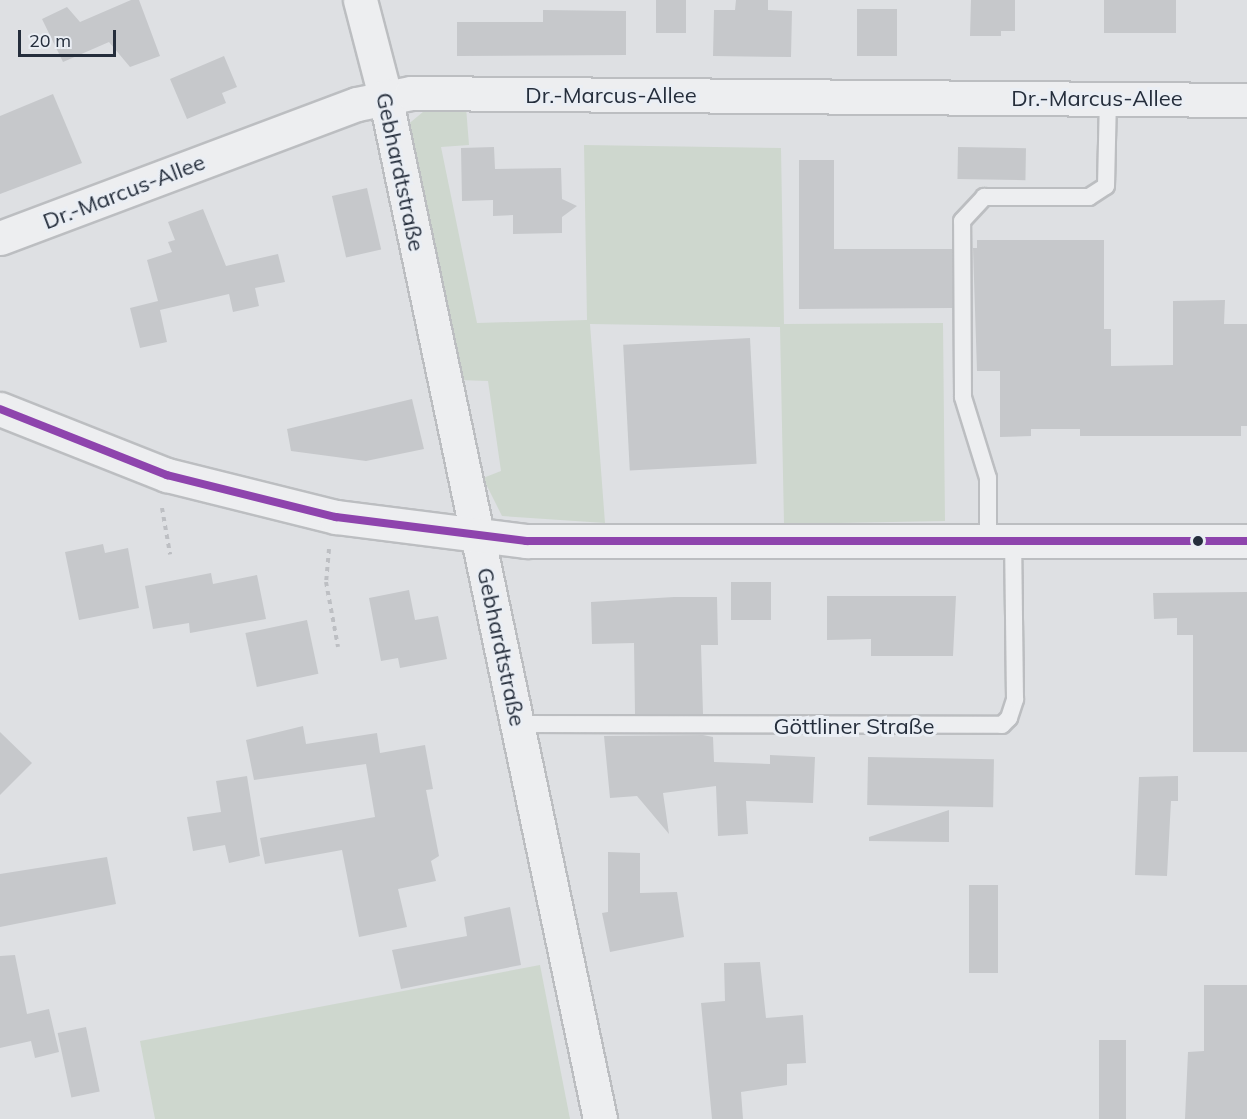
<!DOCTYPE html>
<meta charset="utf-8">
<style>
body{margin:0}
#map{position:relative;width:1247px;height:1119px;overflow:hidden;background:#dee0e3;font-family:Mulish,sans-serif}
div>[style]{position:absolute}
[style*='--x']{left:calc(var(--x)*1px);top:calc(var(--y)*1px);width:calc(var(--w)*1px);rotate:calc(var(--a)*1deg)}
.green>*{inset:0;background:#ced7ce}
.building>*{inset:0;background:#c6c8cb;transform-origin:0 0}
.path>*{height:4px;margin-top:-2px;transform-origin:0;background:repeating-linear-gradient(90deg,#bdbfc3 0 4.5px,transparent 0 9px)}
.roads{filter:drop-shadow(2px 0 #bcbec1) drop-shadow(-2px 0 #bcbec1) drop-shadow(0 2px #bcbec1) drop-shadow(0 -2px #bcbec1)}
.service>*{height:16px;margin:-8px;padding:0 8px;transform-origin:8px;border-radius:8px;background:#edeef0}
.minor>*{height:33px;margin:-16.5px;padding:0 16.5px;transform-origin:16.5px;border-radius:16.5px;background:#edeef0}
.tertiary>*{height:33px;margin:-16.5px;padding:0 16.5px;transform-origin:16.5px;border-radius:16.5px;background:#edeef0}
.bus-1>*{height:8px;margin:-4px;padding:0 4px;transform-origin:4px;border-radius:4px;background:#8e44ad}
.dots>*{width:16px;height:16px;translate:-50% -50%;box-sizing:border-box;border:3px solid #eaeef4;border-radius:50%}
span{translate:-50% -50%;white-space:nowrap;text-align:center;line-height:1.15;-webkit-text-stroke:6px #eaeef4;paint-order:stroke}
.street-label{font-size:22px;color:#252e3c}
.scale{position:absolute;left:18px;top:30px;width:98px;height:27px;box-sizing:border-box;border:3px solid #252e3c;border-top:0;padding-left:8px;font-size:18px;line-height:21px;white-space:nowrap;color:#252e3c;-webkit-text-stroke:4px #eaeef4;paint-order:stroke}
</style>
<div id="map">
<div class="green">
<i style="clip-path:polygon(429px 107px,466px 107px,469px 145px,441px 147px,477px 323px,587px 320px,584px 145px,781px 148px,784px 324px,943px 323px,945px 521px,784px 524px,780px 327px,590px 324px,605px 523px,502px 516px,483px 478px,501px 471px,488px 381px,458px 380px,406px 126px)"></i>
<i style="clip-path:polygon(540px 965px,570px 1119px,155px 1119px,140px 1041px)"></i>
</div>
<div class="building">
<i style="clip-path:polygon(131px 0,139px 0,160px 56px,130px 67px,109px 42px,63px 62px,42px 19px,67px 7px,80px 22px)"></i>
<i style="left:656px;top:0;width:30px;height:33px"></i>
<i style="clip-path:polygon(736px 0,768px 0,768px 10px,792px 11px,791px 57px,713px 56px,714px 10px,735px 10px)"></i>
<i style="clip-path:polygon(971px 0,1015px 0,1015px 31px,1001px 31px,1001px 36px,970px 36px)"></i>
<i style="left:1104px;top:0;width:72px;height:33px"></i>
<i style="left:857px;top:9px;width:40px;height:47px"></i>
<i style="clip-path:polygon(543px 10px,626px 11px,626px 55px,457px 56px,457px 22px,543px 22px)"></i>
<i style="clip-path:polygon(224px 56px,237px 87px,222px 93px,226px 103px,187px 119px,170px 79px)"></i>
<i style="clip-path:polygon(53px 94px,82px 163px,0 194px,0 116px)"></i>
<i style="clip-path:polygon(494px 147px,495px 169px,561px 168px,562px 199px,577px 206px,562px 217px,562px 233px,513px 234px,513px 215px,493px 216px,493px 200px,462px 201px,461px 148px)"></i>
<i style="left:958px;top:147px;width:68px;height:32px;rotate:1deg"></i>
<i style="clip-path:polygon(799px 160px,834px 160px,834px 249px,952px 249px,952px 308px,799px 309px)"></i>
<i style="left:367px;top:188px;width:63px;height:36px;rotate:77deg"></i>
<i style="clip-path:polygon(203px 209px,226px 266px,278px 254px,285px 282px,255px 288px,259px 306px,233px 312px,229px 294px,160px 310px,158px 301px,167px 342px,140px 348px,130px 308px,158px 301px,147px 260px,172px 252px,168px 242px,175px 240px,168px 222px)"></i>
<i style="clip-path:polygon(977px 240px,1104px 240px,1104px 329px,1111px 329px,1111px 366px,1173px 365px,1173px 301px,1225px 300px,1224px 324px,1247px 324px,1247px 426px,1241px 426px,1241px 436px,1080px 436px,1080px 429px,1031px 429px,1031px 436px,1000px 437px,1000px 371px,977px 371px,973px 248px,977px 248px)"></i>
<i style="left:750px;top:338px;width:126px;height:127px;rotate:87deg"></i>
<i style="clip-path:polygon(412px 399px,424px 449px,366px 461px,291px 451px,287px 429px)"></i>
<i style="clip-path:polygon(103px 544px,105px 553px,128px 548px,139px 608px,79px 620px,65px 552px)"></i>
<i style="clip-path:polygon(211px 573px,213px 584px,257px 575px,266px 619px,190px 633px,189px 623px,153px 629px,145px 586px)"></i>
<i style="left:731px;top:582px;width:40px;height:38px"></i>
<i style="clip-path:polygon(409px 590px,415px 620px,438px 616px,447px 659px,400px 668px,398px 658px,381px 661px,369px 598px)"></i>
<i style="clip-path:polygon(1247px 592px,1247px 752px,1193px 752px,1193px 635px,1177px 635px,1177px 618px,1154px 619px,1153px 593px)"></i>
<i style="clip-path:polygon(827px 596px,956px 596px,953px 656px,871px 656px,871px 639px,827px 640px)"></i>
<i style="clip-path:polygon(674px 597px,717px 597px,718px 645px,701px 645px,703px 714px,635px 714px,634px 643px,592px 644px,591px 602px)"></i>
<i style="left:307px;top:620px;width:55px;height:63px;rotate:78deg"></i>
<i style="clip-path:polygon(303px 726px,306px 744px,377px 733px,380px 753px,425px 745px,433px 789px,426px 790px,439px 856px,431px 861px,436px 881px,398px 889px,407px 927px,359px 937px,342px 850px,265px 864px,260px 838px,375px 817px,366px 764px,254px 780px,246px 740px)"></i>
<i style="clip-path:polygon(0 732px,32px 763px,0 795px)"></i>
<i style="clip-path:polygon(703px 735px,713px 737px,714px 762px,770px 764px,770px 755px,815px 757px,813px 803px,746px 801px,748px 834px,718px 836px,716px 786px,663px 793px,669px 834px,637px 796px,610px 798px,604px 736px)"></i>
<i style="left:868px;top:757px;width:126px;height:48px;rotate:1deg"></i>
<i style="clip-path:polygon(247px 776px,260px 856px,229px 863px,225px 845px,193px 851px,187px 817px,221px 812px,216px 781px)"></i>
<i style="clip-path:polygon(1178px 776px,1178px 801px,1171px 801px,1167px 876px,1135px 875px,1139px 777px)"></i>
<i style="clip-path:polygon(949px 810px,949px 842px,869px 841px,869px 837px)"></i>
<i style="clip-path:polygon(608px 852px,640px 853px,640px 893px,677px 892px,684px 937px,610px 952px,602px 913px,608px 912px)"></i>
<i style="clip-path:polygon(107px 857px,116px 904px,0 927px,0 874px)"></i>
<i style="left:998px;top:885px;width:88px;height:29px;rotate:90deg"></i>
<i style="clip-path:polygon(510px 907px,521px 965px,401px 989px,392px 950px,467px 936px,464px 917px)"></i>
<i style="clip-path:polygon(15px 955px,27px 1014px,49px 1009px,59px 1052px,35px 1058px,31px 1041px,0 1048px,0 956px)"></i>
<i style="clip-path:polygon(760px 962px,766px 1018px,803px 1015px,806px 1063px,787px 1064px,787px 1085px,741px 1092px,743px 1119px,712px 1119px,701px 1003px,725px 1001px,724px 963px)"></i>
<i style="clip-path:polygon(1204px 985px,1247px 985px,1247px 1119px,1185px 1119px,1188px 1052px,1204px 1051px)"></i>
<i style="left:86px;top:1027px;width:66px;height:29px;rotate:78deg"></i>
<i style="left:1099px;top:1040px;width:27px;height:79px"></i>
</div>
<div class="path">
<i style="--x:162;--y:508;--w:47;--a:80.1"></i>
<i style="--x:329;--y:549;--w:33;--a:95"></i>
<i style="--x:326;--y:582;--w:66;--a:79.5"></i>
</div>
<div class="roads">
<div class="service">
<i style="--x:988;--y:540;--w:62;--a:-90"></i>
<i style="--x:988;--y:478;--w:85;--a:-107.2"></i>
<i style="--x:963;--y:397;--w:176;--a:-90.3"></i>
<i style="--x:962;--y:221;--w:33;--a:-47"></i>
<i style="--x:984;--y:197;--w:105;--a:0"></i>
<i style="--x:1089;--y:197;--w:20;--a:-33"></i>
<i style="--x:1106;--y:186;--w:86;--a:-88.7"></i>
<i style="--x:516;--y:724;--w:486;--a:0.1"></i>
<i style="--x:1002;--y:725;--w:10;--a:-45"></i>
<i style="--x:1009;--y:718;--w:20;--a:-72"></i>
<i style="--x:1015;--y:699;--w:159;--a:-90.7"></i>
</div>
<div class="minor">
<i style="--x:360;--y:0;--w:99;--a:75.4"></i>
<i style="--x:385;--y:96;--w:1045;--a:78.13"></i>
<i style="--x:0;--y:238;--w:381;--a:-20.6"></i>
<i style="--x:357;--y:104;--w:55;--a:-11.5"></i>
<i style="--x:411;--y:93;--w:836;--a:0.48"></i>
</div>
<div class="tertiary">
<i style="--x:0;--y:409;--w:180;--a:21.6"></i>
<i style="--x:167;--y:475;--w:174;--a:14"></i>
<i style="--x:336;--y:517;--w:192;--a:7.2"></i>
<i style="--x:526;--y:541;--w:721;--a:0"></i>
</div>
</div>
<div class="bus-1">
<i style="--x:0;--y:409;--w:180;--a:21.6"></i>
<i style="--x:167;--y:475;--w:174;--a:14"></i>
<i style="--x:336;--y:517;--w:192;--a:7.2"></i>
<i style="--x:526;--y:541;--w:721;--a:0"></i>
</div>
<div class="dots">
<i style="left:1198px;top:541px;background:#252e3c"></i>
</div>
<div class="street-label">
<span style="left:611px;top:96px">Dr.-Marcus-Allee</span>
<span style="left:1097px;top:99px">Dr.-Marcus-Allee</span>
<span style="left:400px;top:172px;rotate:78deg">Gebhardtstraße</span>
<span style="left:124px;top:192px;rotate:-21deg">Dr.-Marcus-Allee</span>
<span style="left:501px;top:647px;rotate:78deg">Gebhardtstraße</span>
<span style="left:854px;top:727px">Göttliner Straße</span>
</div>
<div class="scale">20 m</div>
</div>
